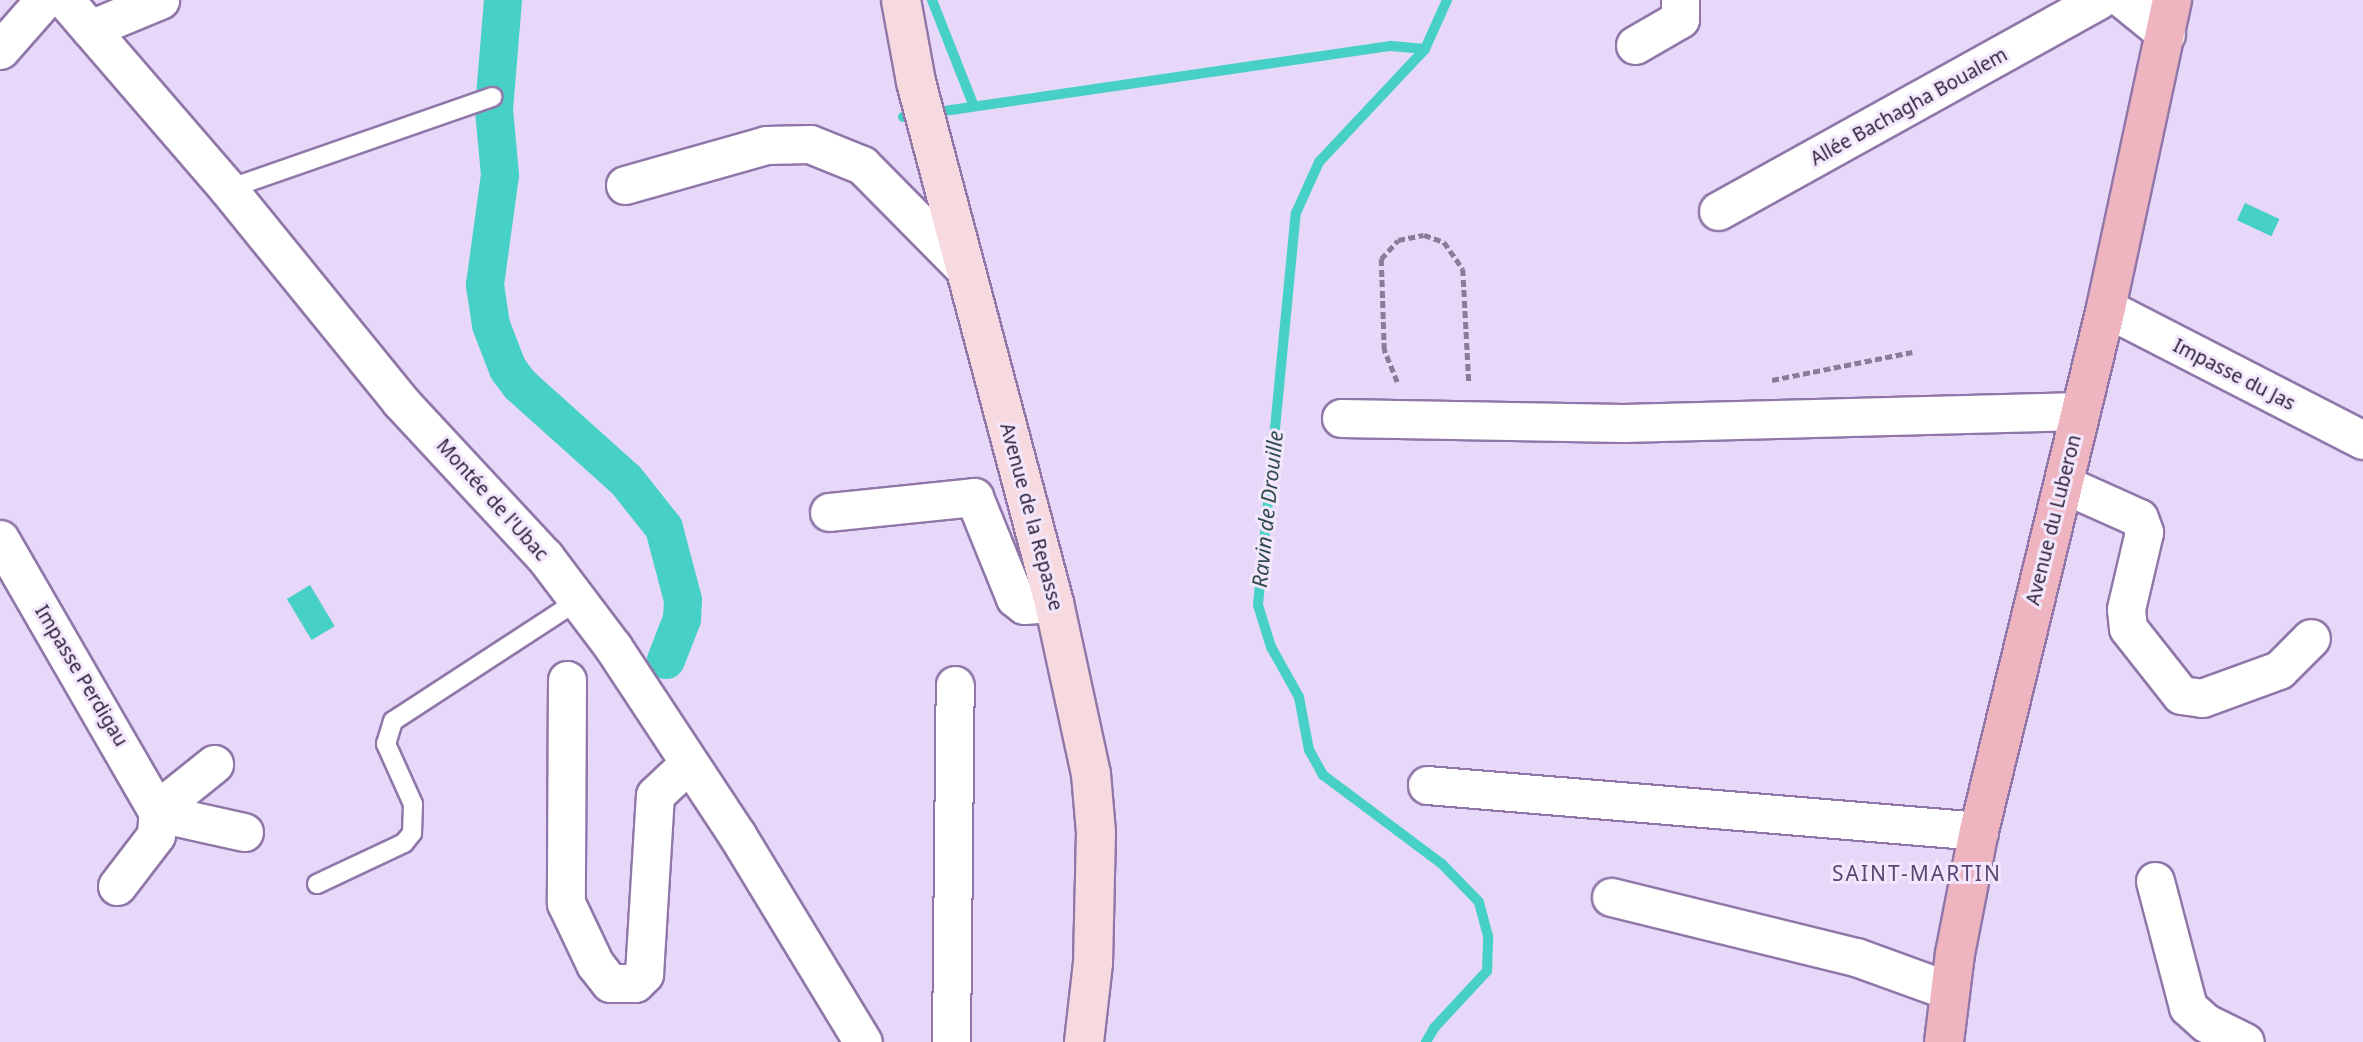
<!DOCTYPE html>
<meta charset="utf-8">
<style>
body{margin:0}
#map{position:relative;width:2363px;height:1042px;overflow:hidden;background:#e7d7f8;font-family:"Noto Sans",sans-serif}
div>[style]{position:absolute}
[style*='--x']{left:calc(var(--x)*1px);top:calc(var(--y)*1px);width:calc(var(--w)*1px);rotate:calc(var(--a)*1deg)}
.water>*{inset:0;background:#47d0c5;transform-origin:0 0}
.stream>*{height:10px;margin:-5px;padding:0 5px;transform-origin:5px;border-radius:5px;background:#47d0c5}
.canal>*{height:38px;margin:-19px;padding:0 19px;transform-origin:19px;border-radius:19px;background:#47d0c5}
.path>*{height:4.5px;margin-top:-2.25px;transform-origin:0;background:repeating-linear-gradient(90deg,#8a7c97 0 7px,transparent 0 10.5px)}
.roads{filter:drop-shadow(2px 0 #9177a9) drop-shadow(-2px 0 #9177a9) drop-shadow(0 2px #9177a9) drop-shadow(0 -2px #9177a9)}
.lane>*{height:18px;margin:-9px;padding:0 9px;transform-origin:9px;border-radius:9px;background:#fff}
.street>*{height:37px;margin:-18.5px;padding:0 18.5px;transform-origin:18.5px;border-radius:18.5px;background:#fff}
.secondary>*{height:38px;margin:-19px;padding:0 19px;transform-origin:19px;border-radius:19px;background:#f7dae0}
.primary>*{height:38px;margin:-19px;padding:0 19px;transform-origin:19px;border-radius:19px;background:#eeb5c0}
span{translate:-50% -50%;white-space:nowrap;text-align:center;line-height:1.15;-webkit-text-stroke:6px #f2e7fd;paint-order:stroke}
.street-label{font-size:19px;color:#281d32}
.water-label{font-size:21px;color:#304d4a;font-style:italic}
.neighbourhood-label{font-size:21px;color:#5d4573;letter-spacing:2px}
</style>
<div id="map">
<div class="water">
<i style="left:2245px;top:203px;width:38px;height:19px;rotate:25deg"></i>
<i style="left:310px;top:585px;width:48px;height:27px;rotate:59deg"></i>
</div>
<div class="stream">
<i style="--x:932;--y:0;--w:112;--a:68.5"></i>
<i style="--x:903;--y:117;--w:493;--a:-8.3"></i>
<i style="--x:1391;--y:46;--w:34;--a:5"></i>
<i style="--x:1426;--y:1042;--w:16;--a:-60"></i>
<i style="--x:1434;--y:1028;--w:78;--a:-47.1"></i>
<i style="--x:1487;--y:971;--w:35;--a:-88"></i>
<i style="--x:1488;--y:936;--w:35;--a:-105"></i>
<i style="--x:1479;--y:902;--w:53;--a:-134.2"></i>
<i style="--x:1442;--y:864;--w:149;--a:-143.2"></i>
<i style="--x:1323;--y:775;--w:29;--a:-119"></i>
<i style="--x:1309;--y:750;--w:54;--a:-100.7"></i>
<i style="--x:1299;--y:697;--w:57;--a:-119.2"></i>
<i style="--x:1271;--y:647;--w:44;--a:-107.2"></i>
<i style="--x:1258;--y:605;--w:394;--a:-84.5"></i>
<i style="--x:1296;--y:213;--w:56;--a:-65.7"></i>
<i style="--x:1319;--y:162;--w:155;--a:-46.8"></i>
<i style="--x:1425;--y:49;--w:54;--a:-65.8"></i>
</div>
<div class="canal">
<i style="--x:503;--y:0;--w:110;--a:94.7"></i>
<i style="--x:494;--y:110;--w:65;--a:84.7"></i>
<i style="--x:500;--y:175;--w:111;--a:97.8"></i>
<i style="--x:485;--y:285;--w:40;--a:81.5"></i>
<i style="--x:491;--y:325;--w:47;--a:68.9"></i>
<i style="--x:508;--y:369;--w:20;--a:53"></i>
<i style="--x:520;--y:385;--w:142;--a:41.9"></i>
<i style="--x:626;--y:480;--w:61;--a:51.6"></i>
<i style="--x:664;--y:528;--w:74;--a:75.2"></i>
<i style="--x:683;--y:600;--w:19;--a:93"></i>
<i style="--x:682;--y:619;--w:44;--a:111.3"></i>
</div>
<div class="path">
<i style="--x:1772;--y:380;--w:143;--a:-11.3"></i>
<i style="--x:1397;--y:382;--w:35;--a:-112"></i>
<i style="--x:1384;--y:350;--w:91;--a:-91.9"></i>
<i style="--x:1381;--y:259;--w:25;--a:-48"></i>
<i style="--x:1398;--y:240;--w:26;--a:-11"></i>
<i style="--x:1424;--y:235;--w:21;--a:19"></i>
<i style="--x:1444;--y:242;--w:33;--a:55"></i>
<i style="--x:1463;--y:269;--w:115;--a:87"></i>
</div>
<div class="roads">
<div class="lane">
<i style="--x:228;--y:189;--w:280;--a:-19.2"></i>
<i style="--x:317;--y:884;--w:96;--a:-25.2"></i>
<i style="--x:404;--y:843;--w:13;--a:-51"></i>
<i style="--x:412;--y:833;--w:29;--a:-88"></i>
<i style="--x:413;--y:804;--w:66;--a:-114.2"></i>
<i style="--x:386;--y:744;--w:24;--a:-73"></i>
<i style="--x:393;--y:721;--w:220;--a:-33.1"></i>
</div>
<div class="street">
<i style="--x:65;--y:0;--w:250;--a:49.2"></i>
<i style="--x:228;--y:189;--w:273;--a:50.9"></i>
<i style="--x:400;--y:401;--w:213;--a:47.1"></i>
<i style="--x:545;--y:557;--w:113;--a:52.9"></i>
<i style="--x:613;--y:647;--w:225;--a:56.6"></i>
<i style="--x:737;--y:835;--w:242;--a:58.7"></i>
<i style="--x:2124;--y:0;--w:54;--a:39"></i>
<i style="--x:90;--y:29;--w:76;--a:-22.5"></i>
<i style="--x:1635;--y:45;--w:52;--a:-30"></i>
<i style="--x:1680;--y:19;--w:19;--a:-90"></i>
<i style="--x:0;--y:50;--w:67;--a:-48.7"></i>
<i style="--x:625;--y:185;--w:147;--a:-15.8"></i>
<i style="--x:766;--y:145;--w:44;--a:-1.3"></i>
<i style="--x:810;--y:144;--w:56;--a:22"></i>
<i style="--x:862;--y:165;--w:145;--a:45.3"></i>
<i style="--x:1718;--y:211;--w:435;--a:-29"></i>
<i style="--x:2106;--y:308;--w:289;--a:27.2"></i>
<i style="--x:1341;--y:418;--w:282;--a:1"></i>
<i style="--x:1623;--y:423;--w:458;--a:-1.5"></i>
<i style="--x:2063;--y:484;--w:83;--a:24.1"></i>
<i style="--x:2139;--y:518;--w:15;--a:70"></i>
<i style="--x:2144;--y:532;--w:79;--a:103.2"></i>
<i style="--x:2126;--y:609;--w:19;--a:84"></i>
<i style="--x:2128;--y:628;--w:85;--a:51.7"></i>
<i style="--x:2181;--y:695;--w:21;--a:8"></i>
<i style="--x:2202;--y:698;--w:82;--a:-20"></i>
<i style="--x:2279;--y:670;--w:45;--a:-45"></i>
<i style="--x:829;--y:512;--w:146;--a:-5.9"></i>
<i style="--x:974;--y:497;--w:109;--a:67.9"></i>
<i style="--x:1015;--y:598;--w:11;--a:38"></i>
<i style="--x:1024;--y:605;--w:30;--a:-4"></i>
<i style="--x:0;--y:539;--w:316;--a:60"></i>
<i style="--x:158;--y:813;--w:88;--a:12.5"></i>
<i style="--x:567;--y:680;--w:223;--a:90.3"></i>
<i style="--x:566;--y:903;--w:68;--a:64.6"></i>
<i style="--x:595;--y:964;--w:24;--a:52"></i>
<i style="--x:610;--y:983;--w:25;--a:0"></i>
<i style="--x:635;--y:983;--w:13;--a:-45"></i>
<i style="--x:644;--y:974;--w:179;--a:-86.5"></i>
<i style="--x:655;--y:795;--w:45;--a:-43.2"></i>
<i style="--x:1427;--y:785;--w:554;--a:4.76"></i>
<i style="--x:2155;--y:881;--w:130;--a:75.3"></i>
<i style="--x:2188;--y:1007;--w:24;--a:42"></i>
<i style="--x:2206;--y:1023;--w:43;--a:26"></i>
<i style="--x:117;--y:886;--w:64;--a:-52.6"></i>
<i style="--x:156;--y:835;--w:26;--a:-86"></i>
<i style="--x:158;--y:809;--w:72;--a:-38.8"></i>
<i style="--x:1611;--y:897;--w:252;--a:13.8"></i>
<i style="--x:1856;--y:957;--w:100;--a:19.9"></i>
<i style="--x:951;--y:1042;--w:357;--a:-89.4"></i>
</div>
<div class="secondary">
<i style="--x:901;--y:0;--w:83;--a:79.6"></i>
<i style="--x:916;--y:82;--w:539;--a:75.16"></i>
<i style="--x:1054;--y:603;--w:175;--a:77.8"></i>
<i style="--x:1091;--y:774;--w:58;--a:85.1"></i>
<i style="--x:1096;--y:832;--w:131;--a:91.3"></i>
<i style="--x:1093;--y:963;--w:80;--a:96.5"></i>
</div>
<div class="primary">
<i style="--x:1944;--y:1042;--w:89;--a:-82.9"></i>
<i style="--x:1955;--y:954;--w:125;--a:-79"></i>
<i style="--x:1979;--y:831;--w:538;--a:-76.35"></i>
<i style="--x:2106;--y:308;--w:315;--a:-77.9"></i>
</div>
</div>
<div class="street-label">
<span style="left:1909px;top:107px;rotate:-29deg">Allée Bachagha Boualem</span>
<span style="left:2234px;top:375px;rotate:27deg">Impasse du Jas</span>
<span style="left:492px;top:500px;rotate:48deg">Montée de l'Ubac</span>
<span style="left:1031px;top:517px;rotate:75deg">Avenue de la Repasse</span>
<span style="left:2054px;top:520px;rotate:-76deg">Avenue du Luberon</span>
<span style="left:81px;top:676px;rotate:59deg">Impasse Perdigau</span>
</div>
<div class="water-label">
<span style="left:1267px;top:509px;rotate:-84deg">Ravin de Drouille</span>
</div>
<div class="neighbourhood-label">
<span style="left:1917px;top:873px">SAINT-MARTIN</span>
</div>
</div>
